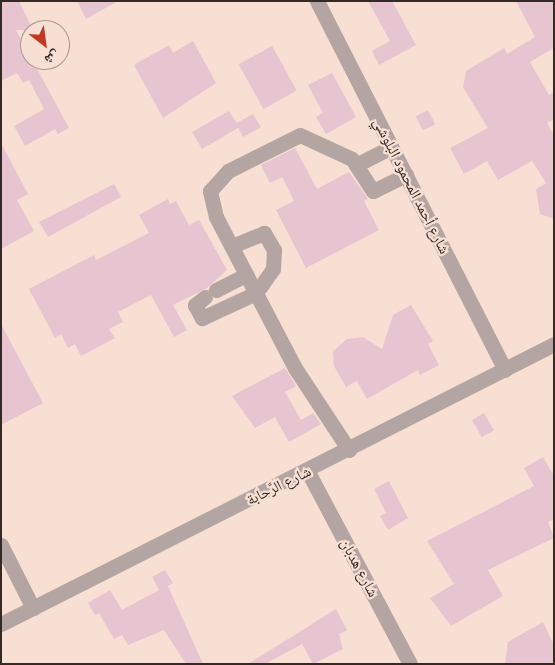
<!DOCTYPE html>
<meta charset="utf-8">
<style>
body{margin:0}
#map{position:relative;width:555px;height:665px;overflow:hidden;background:#f7dfd3;font-family:"Times New Roman","Noto Naskh Arabic",serif}
div>[style]{position:absolute}
[style*='--x']{left:calc(var(--x)*1px);top:calc(var(--y)*1px);width:calc(var(--w)*1px);rotate:calc(var(--a)*1deg)}
.building>*{inset:0;background:#e6c5d1;transform-origin:0 0}
.minor>*{height:15px;margin:-7.5px;padding:0 7.5px;transform-origin:7.5px;border-radius:7.5px;background:#b4a5a3}
span{translate:-50% -50%;white-space:nowrap;text-align:center;line-height:1.15;-webkit-text-stroke:4.5px #f7dfd3;paint-order:stroke}
.street-label{font-size:15px;color:#332a26}
.frame{position:absolute;inset:0;border:2px solid #332a26;pointer-events:none}
.north{position:absolute;left:20px;top:20px;width:50px;height:50px;box-sizing:border-box;background:#f7dfd3;border:1px solid #a9978e;border-radius:50%;rotate:150deg;font-size:14px;font-weight:700;line-height:20px;text-align:center;color:#332a26}
.north::after{content:'';display:block;margin:auto;width:18px;height:22px;background:#c33722;clip-path:polygon(50% 0,100% 100%,50% 72%,0 100%)}
</style>
<div id="map">
<div class="building">
<i style="clip-path:polygon(8px 1px,19px 1px,33px 30px,16px 30px,69px 128px,58px 134px,55px 129px,25px 146px,14px 126px,44px 109px,29px 80px,23px 83px,17px 73px,1px 81px,1px 2px)"></i>
<i style="clip-path:polygon(77px 1px,118px 1px,86px 19px)"></i>
<i style="clip-path:polygon(368px 1px,392px 1px,416px 45px,379px 65px,372px 51px,390px 41px)"></i>
<i style="clip-path:polygon(516px 1px,554px 1px,554px 48px,530px 62px,549px 95px,554px 92px,554px 119px,547px 123px,554px 135px,554px 219px,540px 214px,536px 189px,546px 183px,532px 161px,498px 180px,487px 161px,464px 174px,450px 148px,488px 128px,463px 87px,466px 71px,504px 48px,507px 54px,535px 37px)"></i>
<i style="clip-path:polygon(193px 41px,216px 83px,163px 118px,134px 65px,169px 45px,173px 53px)"></i>
<i style="left:272px;top:46px;width:51px;height:38px;rotate:61deg"></i>
<i style="clip-path:polygon(332px 73px,356px 117px,326px 134px,316px 117px,323px 113px,308px 85px)"></i>
<i style="left:428px;top:110px;width:16px;height:14px;rotate:63deg"></i>
<i style="clip-path:polygon(229px 111px,237px 123px,253px 114px,261px 127px,243px 137px,238px 128px,202px 149px,192px 132px)"></i>
<i style="clip-path:polygon(1px 143px,28px 194px,17px 200px,34px 231px,1px 249px)"></i>
<i style="clip-path:polygon(295px 148px,317px 189px,349px 172px,368px 199px,364px 201px,379px 230px,306px 268px,276px 210px,294px 201px,282px 177px,270px 183px,261px 165px)"></i>
<i style="clip-path:polygon(114px 184px,121px 197px,48px 237px,39px 222px)"></i>
<i style="clip-path:polygon(168px 199px,170px 204px,176px 201px,189px 225px,199px 220px,227px 270px,207px 288px,173px 305px,187px 330px,174px 337px,151px 295px,118px 312px,123px 322px,109px 329px,115px 338px,81px 356px,75px 344px,68px 348px,61px 334px,55px 338px,29px 289px,94px 255px,96px 260px,149px 233px,139px 215px)"></i>
<i style="clip-path:polygon(411px 305px,433px 341px,428px 344px,439px 365px,420px 375px,418px 370px,367px 399px,357px 381px,346px 387px,334px 366px,333px 351px,347px 339px,363px 337px,382px 349px,393px 315px)"></i>
<i style="clip-path:polygon(1px 324px,43px 403px,1px 425px)"></i>
<i style="clip-path:polygon(285px 368px,296px 386px,285px 392px,301px 420px,313px 413px,321px 424px,289px 442px,275px 417px,255px 428px,232px 396px)"></i>
<i style="left:484px;top:413px;width:20px;height:14px;rotate:60deg"></i>
<i style="clip-path:polygon(543px 457px,554px 476px,554px 519px,548px 522px,554px 538px,488px 570px,503px 596px,451px 626px,430px 598px,454px 584px,427px 541px,534px 486px,524px 468px)"></i>
<i style="clip-path:polygon(389px 481px,408px 518px,388px 530px,380px 516px,386px 513px,374px 489px)"></i>
<i style="clip-path:polygon(165px 570px,173px 583px,168px 586px,203px 664px,186px 664px,164px 630px,128px 645px,122px 635px,114px 639px,99px 613px,95px 615px,88px 603px,110px 590px,122px 610px,159px 590px,152px 577px)"></i>
<i style="clip-path:polygon(336px 609px,347px 630px,339px 634px,343px 649px,313px 664px,302px 644px,265px 664px,248px 664px)"></i>
<i style="clip-path:polygon(543px 622px,554px 645px,554px 664px,505px 664px,508px 642px)"></i>
</div>
<div class="minor">
<i style="--x:317;--y:1;--w:414;--a:63"></i>
<i style="--x:356;--y:165;--w:39;--a:-27"></i>
<i style="--x:216;--y:290;--w:34;--a:-27"></i>
<i style="--x:205;--y:297;--w:13;--a:141"></i>
<i style="--x:195;--y:305;--w:15;--a:62"></i>
<i style="--x:202;--y:318;--w:60;--a:-24.8"></i>
<i style="--x:256;--y:293;--w:29;--a:-55"></i>
<i style="--x:273;--y:269;--w:19;--a:-87"></i>
<i style="--x:274;--y:250;--w:20;--a:-120"></i>
<i style="--x:264;--y:233;--w:35;--a:158"></i>
<i style="--x:349;--y:450;--w:98;--a:-123.4"></i>
<i style="--x:295;--y:368;--w:170;--a:-117.6"></i>
<i style="--x:216;--y:217;--w:27;--a:-103"></i>
<i style="--x:210;--y:191;--w:27;--a:-48"></i>
<i style="--x:228;--y:171;--w:80;--a:-26.6"></i>
<i style="--x:300;--y:135;--w:57;--a:24.8"></i>
<i style="--x:352;--y:159;--w:38;--a:57"></i>
<i style="--x:373;--y:191;--w:37;--a:-26"></i>
<i style="--x:308;--y:472;--w:217;--a:62"></i>
<i style="--x:1;--y:545;--w:71;--a:63.1"></i>
<i style="--x:1;--y:624;--w:620;--a:-26.85"></i>
</div>
<div class="street-label">
<span style="left:411px;top:186px;rotate:63deg">شارع أحمد المحمود البلوشي</span>
<span style="left:279px;top:486px;rotate:-26deg">شارع الرَّحابة</span>
<span style="left:359px;top:568px;rotate:62deg">شارع هدبان</span>
</div>
<div class="frame"></div>
<div class="north">ش</div>
</div>
